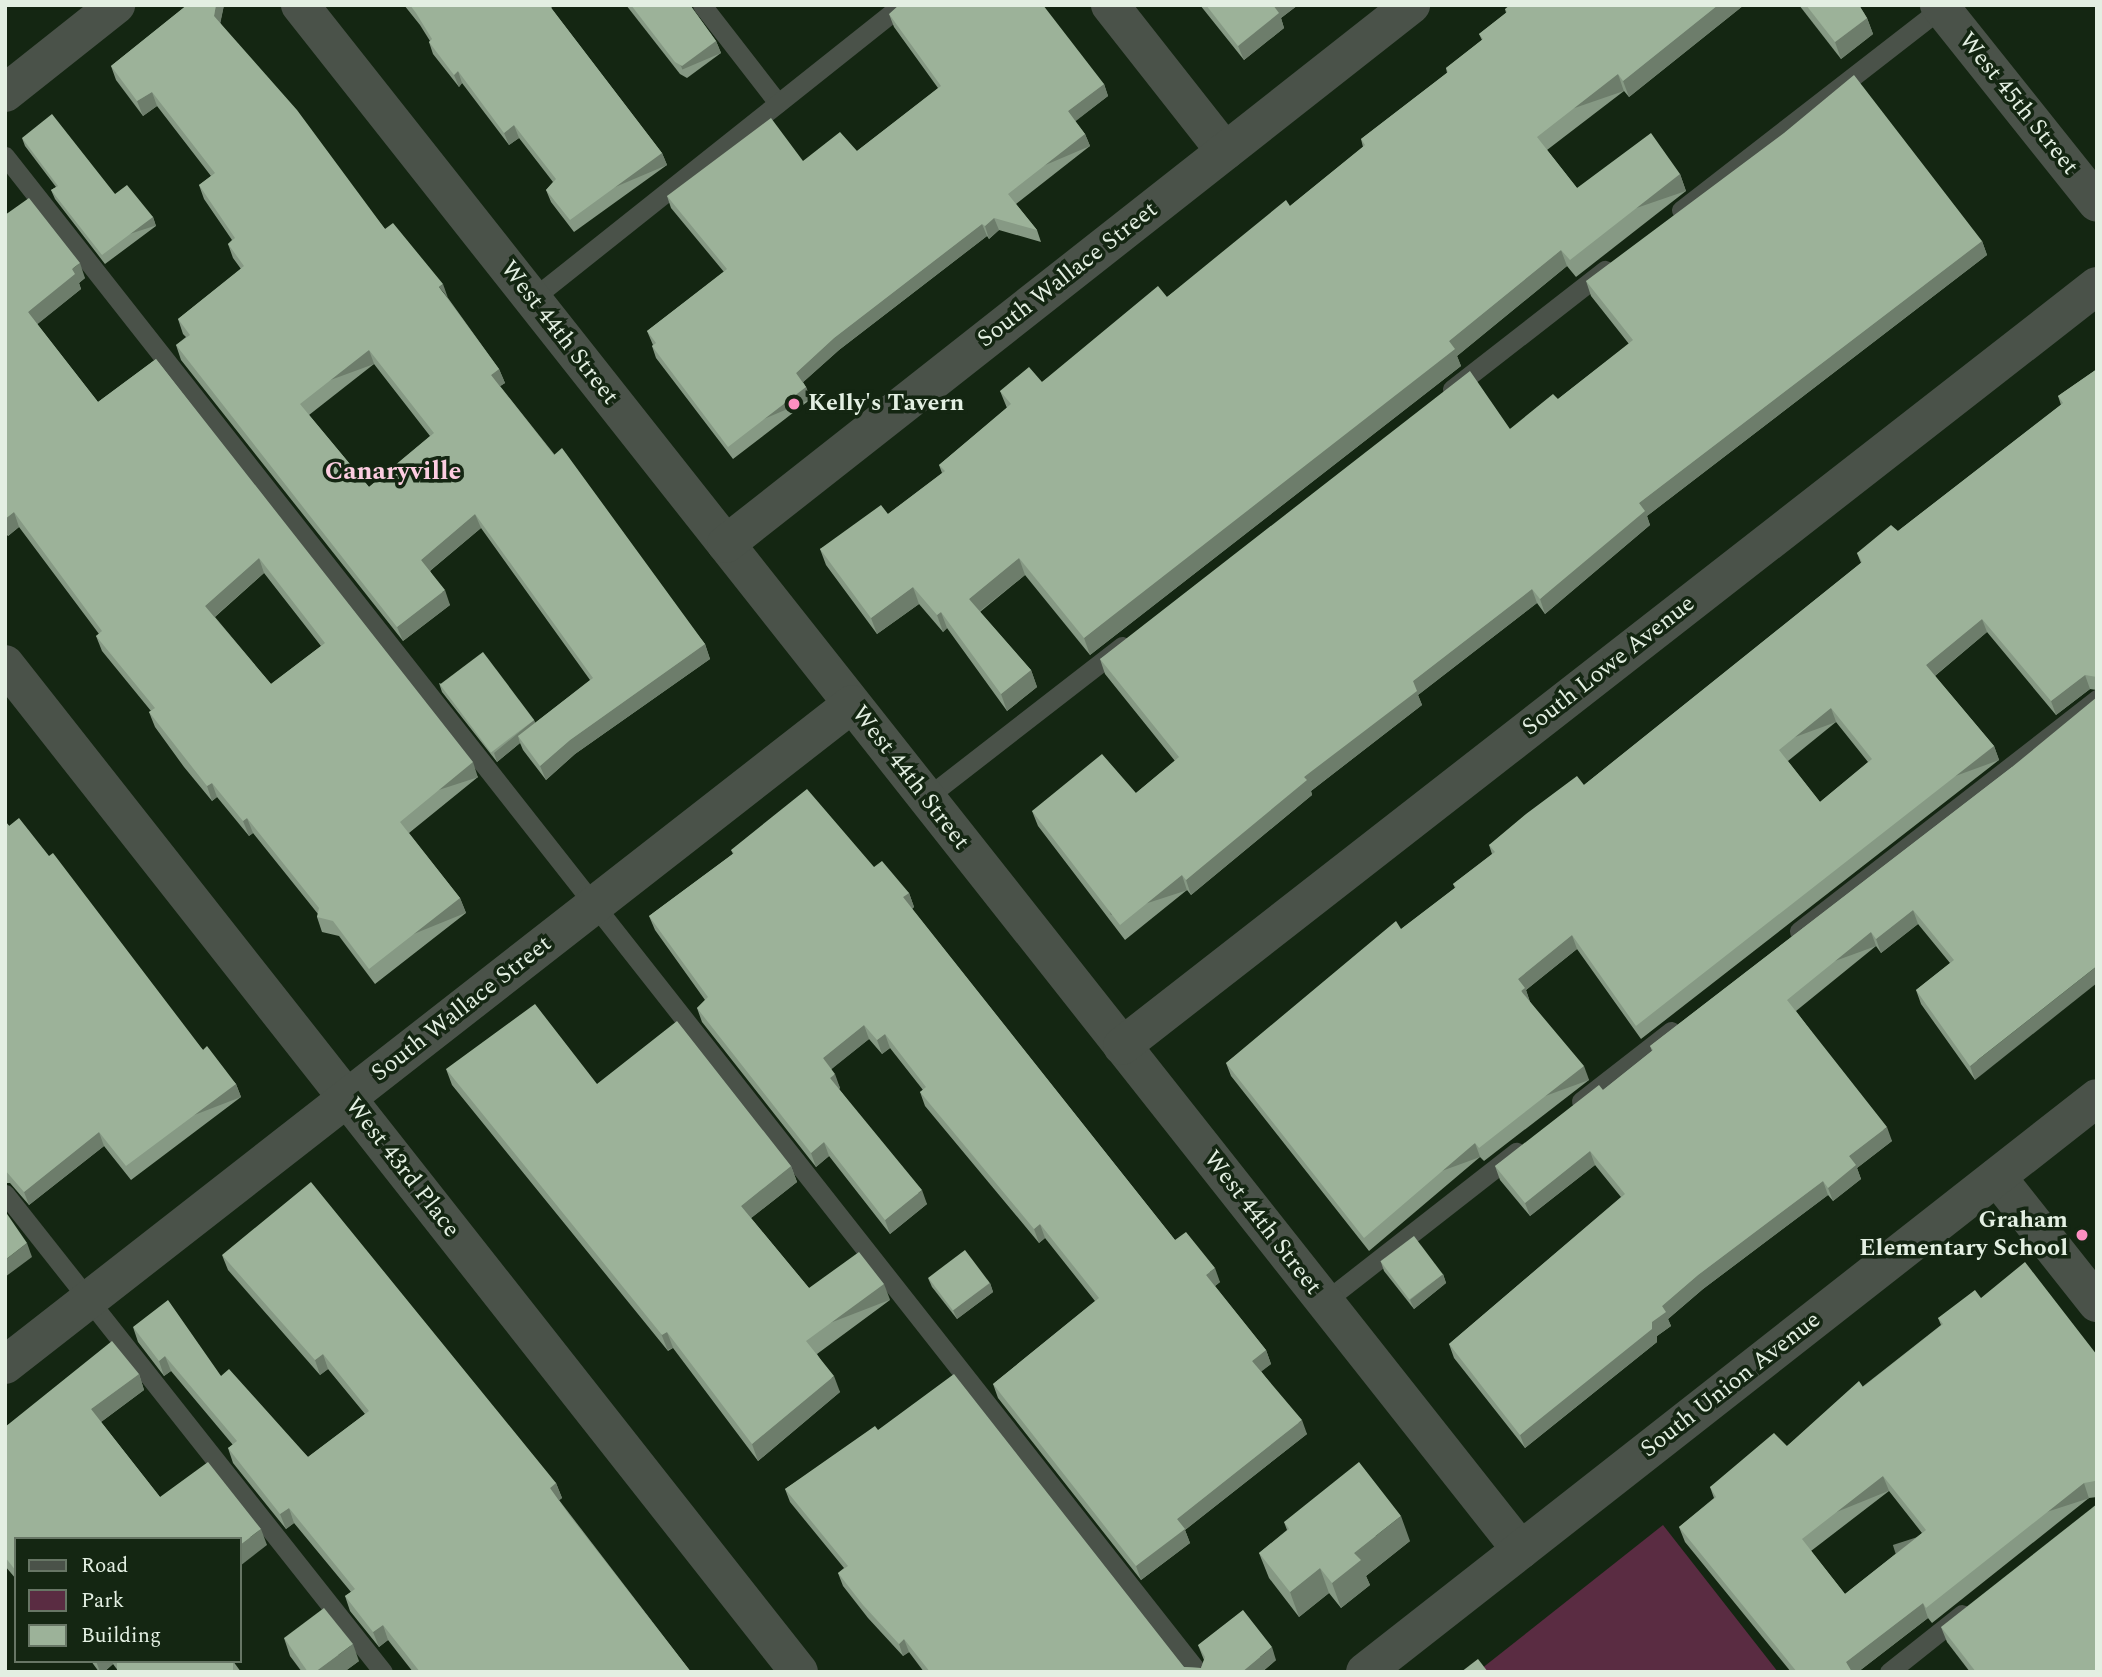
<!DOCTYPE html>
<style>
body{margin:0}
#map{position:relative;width:2102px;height:1677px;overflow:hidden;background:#142612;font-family:Spectral,serif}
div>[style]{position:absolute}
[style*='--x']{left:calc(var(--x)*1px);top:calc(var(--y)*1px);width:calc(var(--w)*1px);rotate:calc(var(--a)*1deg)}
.green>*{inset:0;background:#5a2c42}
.lane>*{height:19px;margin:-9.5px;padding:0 9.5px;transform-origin:9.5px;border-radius:9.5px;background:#4a5249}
.street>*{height:38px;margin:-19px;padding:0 19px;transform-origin:19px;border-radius:19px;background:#4a5249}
.wall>*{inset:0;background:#869984}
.shaded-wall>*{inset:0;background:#6d7d6b;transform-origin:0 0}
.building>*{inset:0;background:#9cb299;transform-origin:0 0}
.dots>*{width:19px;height:19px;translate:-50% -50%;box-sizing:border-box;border:4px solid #142612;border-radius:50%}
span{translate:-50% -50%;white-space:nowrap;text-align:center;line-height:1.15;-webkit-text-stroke:7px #142612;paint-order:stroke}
.street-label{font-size:24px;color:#e3efe2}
.poi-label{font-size:24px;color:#e3efe2;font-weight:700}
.left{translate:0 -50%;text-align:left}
.right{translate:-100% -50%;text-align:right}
.neighbourhood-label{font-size:26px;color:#fdcde1;font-weight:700}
.frame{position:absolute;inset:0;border:7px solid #e3efe2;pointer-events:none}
.legend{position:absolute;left:14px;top:1537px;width:228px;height:126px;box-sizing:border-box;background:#142612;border:2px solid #677665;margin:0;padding:9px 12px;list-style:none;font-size:21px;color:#e3efe2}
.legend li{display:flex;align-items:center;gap:14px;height:35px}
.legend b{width:35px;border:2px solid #677665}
</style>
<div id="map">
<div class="green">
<i style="clip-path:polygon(1663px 1525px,1778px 1672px,1483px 1672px,1481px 1669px)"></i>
</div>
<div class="lane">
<i style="--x:702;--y:5;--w:124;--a:52.2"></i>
<i style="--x:5;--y:156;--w:1929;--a:51.8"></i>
<i style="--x:1681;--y:210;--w:329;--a:-37.8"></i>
<i style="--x:532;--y:299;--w:472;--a:-38.5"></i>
<i style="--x:1452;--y:389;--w:194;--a:-37.9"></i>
<i style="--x:926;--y:798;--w:248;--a:-37.8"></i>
<i style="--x:1799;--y:931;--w:378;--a:-37.9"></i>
<i style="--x:1581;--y:1101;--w:114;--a:-37.9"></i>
<i style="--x:5;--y:1194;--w:609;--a:51.66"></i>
<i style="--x:1324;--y:1302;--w:244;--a:-38"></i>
<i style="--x:1889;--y:1672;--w:93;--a:-38.5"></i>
</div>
<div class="street">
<i style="--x:300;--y:5;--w:1969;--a:51.68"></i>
<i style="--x:1110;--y:5;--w:186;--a:51.8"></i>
<i style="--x:1939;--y:5;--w:253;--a:51.4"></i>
<i style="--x:5;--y:93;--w:142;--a:-38.4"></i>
<i style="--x:726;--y:544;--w:872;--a:-38.2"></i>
<i style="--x:5;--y:664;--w:1283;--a:51.77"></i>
<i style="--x:1122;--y:1046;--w:1236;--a:-37.94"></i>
<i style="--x:1997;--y:1177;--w:161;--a:51.6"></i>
<i style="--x:5;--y:1365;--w:1074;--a:-37.97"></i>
<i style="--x:1365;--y:1672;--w:930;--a:-38.1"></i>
</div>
<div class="wall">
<i style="clip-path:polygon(evenodd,187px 5px,224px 5px,220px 23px,385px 229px,448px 298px,499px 369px,505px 383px,500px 386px,705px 644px,710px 659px,575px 754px,546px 780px,523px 750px,520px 743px,497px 762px,442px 692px,439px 683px,534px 720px,535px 723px,590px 680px,481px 528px,430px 571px,450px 605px,403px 641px,181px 360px,176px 345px,186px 337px,183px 334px,178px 319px,241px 269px,233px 258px,228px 244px,232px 240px,204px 199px,199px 185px,211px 176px,157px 106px,143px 116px,116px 80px,111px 66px,187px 5px,374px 364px,430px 436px,369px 487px,309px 415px,374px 364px)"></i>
<i style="clip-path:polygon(404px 5px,555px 5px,551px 8px,662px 153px,667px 165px,574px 232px,551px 202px,546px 190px,553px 182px,519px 138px,509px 145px,462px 83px,459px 87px,433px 54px,429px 42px,430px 41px,420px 25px)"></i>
<i style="clip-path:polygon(626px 5px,690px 5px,716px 41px,721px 53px,687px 78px,680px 74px)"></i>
<i style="clip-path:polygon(1200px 5px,1298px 5px,1281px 18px,1284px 28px,1244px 60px)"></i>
<i style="clip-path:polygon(1744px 5px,1629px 97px,1624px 91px,1547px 150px,1577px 188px,1680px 174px,1686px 191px,1576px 277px,1567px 266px,1457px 356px,1461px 366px,1090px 655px,1025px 575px,980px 612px,1031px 670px,1037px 687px,1007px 711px,947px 628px,943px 632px,919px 604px,877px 634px,826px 565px,820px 549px,888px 514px,942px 473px,939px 465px,1007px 408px,1000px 391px,1042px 382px,1167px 297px,1290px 206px,1363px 147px,1361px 139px,1447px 73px,1446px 68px,1482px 40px,1479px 34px,1506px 13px,1505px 9px)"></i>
<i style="clip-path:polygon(1799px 5px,1859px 5px,1867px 18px,1873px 34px,1841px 59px)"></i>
<i style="clip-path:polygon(889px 14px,1104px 84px,1108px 96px,1075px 121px,1085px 134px,1090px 146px,1016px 204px,1037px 230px,1041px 242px,999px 230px,989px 239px,987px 236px,839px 350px,803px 382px,806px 387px,811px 399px,733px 459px,656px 358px,652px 346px,653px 345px,647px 331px,724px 272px,671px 208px,667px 196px,803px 161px,857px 151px,938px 88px,894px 27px)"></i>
<i style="clip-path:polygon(22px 138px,153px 217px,156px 226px,105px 264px,55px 199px,51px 190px,56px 187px,25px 146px)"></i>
<i style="clip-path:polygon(evenodd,5px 215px,85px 278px,79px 283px,81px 289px,37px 324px,98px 402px,156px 359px,478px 777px,409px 833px,460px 898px,466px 913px,375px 984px,339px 936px,322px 932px,317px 917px,318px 914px,253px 833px,249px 836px,217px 797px,212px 801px,184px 767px,155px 727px,149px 712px,151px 711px,102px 651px,96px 636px,99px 634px,19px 527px,8px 536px,5px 532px,5px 215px,264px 573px,321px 646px,271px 684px,215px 617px,264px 573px)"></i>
<i style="clip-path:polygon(1982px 241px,1987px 255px,1647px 516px,1650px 525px,1545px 614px,1537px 603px,1418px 695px,1422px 705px,1311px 791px,1312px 795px,1191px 895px,1187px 890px,1125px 940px,1038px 826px,1032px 811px,1136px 793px,1175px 761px,1105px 674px,1100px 659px,1510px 429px,1558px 399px,1629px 344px,1591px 296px,1586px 281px)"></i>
<i style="clip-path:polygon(evenodd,2097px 369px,2097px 690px,2090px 689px,2056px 715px,1987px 632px,1935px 676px,1994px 746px,1999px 760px,1641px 1039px,1577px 949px,1526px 990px,1530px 1002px,1589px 1080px,1484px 1161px,1480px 1157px,1369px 1251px,1231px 1076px,1226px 1063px,1455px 888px,1453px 884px,1492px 854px,1489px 845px,1584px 785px,1861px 563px,1857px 553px,1898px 531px,2061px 405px,2058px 396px,2097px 369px,1836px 722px,1868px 762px,1820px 802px,1788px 761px,1836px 722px)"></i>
<i style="clip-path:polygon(2012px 767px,1975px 1080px,1921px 1004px,1916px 990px,1950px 963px,1918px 924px,1881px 953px,1876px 946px,1796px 1011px,1892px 1141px,1857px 1168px,1861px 1179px,1833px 1201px,1828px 1195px,1703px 1289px,1668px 1319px,1671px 1326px,1657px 1336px,1657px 1342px,1525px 1448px,1454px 1358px,1449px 1344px,1621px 1197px,1595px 1165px,1530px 1216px,1500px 1180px,1495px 1166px,1603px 1090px,1652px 1051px,1650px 1046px)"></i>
<i style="clip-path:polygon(5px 821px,203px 1050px,236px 1084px,241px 1097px,131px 1180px,104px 1146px,29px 1205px,10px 1183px,5px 1183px)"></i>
<i style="clip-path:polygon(731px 850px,874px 867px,909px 893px,914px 907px,912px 909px,1175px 1240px,1220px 1282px,1215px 1286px,1266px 1350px,1271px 1364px,1261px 1371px,1307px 1434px,1185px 1530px,1190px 1543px,1141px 1580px,998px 1398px,993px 1384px,1095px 1301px,1045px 1238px,1039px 1243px,925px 1106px,920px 1092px,923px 1090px,890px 1048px,882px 1054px,869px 1039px,831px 1069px,840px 1088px,839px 1089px,927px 1204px,890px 1234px,829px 1156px,816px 1167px,702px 1022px,697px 1008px,705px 1000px,655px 930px,649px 916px,733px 854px)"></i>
<i style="clip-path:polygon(446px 1069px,597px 1084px,791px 1166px,797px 1182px,751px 1218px,809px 1288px,890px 1300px,817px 1354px,840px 1392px,758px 1461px,673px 1348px,668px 1351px,452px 1085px)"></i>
<i style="clip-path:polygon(222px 1255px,556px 1483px,562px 1498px,559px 1500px,691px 1672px,413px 1672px,388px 1640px,379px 1647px,350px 1611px,345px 1596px,351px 1592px,294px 1523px,286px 1529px,233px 1463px,228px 1448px,233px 1445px,171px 1371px,164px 1376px,138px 1342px,133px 1327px,221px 1376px,308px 1457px,365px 1414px,328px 1369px,320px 1375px,228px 1270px)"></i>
<i style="clip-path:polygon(1381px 1262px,1443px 1274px,1446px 1283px,1414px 1309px,1384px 1271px)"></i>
<i style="clip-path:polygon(928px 1278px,990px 1283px,993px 1292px,957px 1319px,932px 1287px)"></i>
<i style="clip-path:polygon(evenodd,1981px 1298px,2097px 1355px,2097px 1497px,2089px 1498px,1932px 1623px,1928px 1618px,1858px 1672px,1791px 1672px,1685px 1542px,1679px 1527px,1714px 1498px,1710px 1487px,1787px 1446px,1941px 1325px,1938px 1318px,1981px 1298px,1889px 1491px,1922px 1533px,1845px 1594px,1811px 1551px,1889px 1491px)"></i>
<i style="clip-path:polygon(139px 1374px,144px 1390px,101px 1422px,160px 1497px,267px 1545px,16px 1539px,16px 1579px,5px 1566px,5px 1427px)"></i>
<i style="clip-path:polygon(878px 1430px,1184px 1667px,1201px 1668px,1204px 1660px,1198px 1645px,1276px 1660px,1262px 1672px,924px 1672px,909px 1652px,903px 1656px,868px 1618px,843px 1586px,838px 1573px,844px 1568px,790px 1502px,785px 1489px)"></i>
<i style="clip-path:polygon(1284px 1522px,1410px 1541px,1366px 1576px,1370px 1585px,1341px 1608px,1329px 1593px,1299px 1617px,1269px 1578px,1259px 1553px,1287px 1530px)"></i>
<i style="clip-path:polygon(1941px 1627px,2097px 1672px,1970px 1672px,1947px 1642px)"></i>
<i style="clip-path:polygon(284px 1638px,359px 1661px,344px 1672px,302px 1672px,290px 1656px)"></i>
<i style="clip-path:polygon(91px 1661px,233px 1661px,241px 1672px,119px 1672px,113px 1664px,104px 1672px,99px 1672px)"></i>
</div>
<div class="shaded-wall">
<i style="clip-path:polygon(216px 5px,224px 5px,219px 30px,214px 16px)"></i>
<i style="clip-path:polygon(1273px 5px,1298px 5px,1281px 18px,1284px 28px,1244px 60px,1238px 46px)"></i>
<i style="clip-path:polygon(1718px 5px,1744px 5px,1629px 97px,1623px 81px)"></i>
<i style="clip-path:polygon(1867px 18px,1873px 34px,1841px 59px,1835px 42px)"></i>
<i style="left:716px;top:41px;width:13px;height:42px;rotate:67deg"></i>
<i style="clip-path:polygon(458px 71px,462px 83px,459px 87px,454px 75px)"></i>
<i style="left:1618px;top:74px;width:18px;height:103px;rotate:71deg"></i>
<i style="clip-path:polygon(1104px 84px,1108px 96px,1072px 124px,1068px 111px)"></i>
<i style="clip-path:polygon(152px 92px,157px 106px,143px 116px,137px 101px)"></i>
<i style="clip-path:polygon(514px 125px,519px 138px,509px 145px,504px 133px)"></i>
<i style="left:1085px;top:134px;width:13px;height:98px;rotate:67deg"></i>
<i style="left:662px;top:153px;width:13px;height:114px;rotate:67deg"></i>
<i style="left:1680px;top:174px;width:18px;height:140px;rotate:71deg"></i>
<i style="left:153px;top:217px;width:9px;height:64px;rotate:72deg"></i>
<i style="clip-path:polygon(994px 218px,999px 230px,989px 239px,985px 226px)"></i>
<i style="clip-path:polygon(982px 224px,987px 236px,839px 350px,800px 385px,796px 373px,834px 338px)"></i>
<i style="clip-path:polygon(1982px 241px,1987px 255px,1647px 516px,1650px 525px,1545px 614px,1540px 599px,1639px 503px)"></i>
<i style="clip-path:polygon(1561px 250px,1567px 266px,1457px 356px,1461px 366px,1090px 655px,1084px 638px)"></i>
<i style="clip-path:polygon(80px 263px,85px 278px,79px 283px,81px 289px,34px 327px,28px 312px,72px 269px)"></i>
<i style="clip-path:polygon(443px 284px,448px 298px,439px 287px)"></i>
<i style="left:369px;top:350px;width:15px;height:88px;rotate:70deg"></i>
<i style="clip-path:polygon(499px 369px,505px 383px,496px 389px,491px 375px)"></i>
<i style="left:806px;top:387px;width:13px;height:98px;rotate:67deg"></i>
<i style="clip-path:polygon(14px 512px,19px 527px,8px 536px,5px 529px,5px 519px)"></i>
<i style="clip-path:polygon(475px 514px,481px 528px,426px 574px,421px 560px)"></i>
<i style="clip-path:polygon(259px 558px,264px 573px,211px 620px,205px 606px)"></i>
<i style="clip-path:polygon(1019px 558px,1025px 575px,975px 615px,969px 599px)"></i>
<i style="clip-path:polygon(913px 587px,919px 604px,877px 634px,871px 618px)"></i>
<i style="clip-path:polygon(1532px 589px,1537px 603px,1418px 695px,1422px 705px,1311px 791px,1312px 795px,1191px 895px,1186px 880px,1304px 777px,1413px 681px)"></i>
<i style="clip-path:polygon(445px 590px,450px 605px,403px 641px,397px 627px)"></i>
<i style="clip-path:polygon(941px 612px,947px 628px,943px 632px,937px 615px)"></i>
<i style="clip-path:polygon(1982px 619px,1987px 632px,1931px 679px,1926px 665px)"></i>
<i style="clip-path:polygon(705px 644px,710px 659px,575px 754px,546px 780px,540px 766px,570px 740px)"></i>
<i style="clip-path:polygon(1031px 670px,1037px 687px,1007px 711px,1001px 694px)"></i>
<i style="clip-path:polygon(2085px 675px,2090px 689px,2056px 715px,2051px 701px)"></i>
<i style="left:1831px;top:708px;width:15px;height:67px;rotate:70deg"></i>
<i style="clip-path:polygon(534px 720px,538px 729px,518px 736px,520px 743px,497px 762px,494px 753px)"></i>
<i style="left:1994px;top:746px;width:15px;height:454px;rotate:70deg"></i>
<i style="left:473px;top:762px;width:16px;height:94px;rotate:72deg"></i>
<i style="clip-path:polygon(212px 783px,217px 797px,212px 801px,207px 786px)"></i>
<i style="clip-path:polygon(247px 818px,253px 833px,249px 836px,243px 821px)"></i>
<i style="left:1182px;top:875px;width:16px;height:80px;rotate:72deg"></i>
<i style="clip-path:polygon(909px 893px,914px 907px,908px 911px,903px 897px)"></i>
<i style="left:460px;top:898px;width:16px;height:115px;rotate:68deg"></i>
<i style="clip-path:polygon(1913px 910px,1918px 924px,1881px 953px,1876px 939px)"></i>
<i style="left:1871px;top:932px;width:15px;height:108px;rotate:70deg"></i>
<i style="clip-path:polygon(1572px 935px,1577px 949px,1526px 990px,1530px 1002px,1526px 1005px,1518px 979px)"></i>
<i style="clip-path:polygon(2097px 966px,2097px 983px,1975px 1080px,1970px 1066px)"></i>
<i style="clip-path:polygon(864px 1025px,869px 1039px,828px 1072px,823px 1058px)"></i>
<i style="clip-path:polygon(885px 1034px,890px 1048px,882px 1054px,877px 1040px)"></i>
<i style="left:1584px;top:1066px;width:15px;height:133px;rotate:70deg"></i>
<i style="clip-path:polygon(835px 1074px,840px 1088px,835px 1092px,830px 1078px)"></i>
<i style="left:236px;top:1084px;width:14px;height:137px;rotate:69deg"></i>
<i style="clip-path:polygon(1887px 1127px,1892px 1141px,1857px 1168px,1861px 1179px,1833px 1201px,1828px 1188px,1849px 1156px)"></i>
<i style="clip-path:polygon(99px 1132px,104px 1146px,29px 1205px,24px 1192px)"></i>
<i style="clip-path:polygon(824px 1142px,829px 1156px,816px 1167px,811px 1153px)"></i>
<i style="left:1475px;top:1143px;width:15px;height:146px;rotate:70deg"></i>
<i style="clip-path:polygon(1590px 1151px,1595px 1165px,1530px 1216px,1525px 1203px)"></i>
<i style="clip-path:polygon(791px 1166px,797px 1182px,746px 1222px,741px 1206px)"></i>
<i style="clip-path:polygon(1823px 1181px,1828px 1195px,1703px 1289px,1668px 1319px,1671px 1326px,1657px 1336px,1657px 1342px,1525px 1448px,1520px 1435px,1662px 1306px,1698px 1275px)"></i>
<i style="clip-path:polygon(922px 1190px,927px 1204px,890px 1234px,885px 1220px)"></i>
<i style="clip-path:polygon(1040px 1224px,1045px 1238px,1039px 1243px,1034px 1229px)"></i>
<i style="clip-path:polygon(27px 1243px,32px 1257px,5px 1277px,5px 1260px)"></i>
<i style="clip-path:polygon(1215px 1268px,1220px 1282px,1211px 1289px,1206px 1275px)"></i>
<i style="clip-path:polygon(1443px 1274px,1446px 1283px,1414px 1309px,1410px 1300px)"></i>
<i style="clip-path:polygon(990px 1283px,993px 1292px,957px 1319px,953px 1310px)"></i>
<i style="left:884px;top:1284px;width:17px;height:97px;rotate:69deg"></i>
<i style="left:667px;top:1332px;width:17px;height:6px;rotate:69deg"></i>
<i style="clip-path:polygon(1266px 1350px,1271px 1364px,1257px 1375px,1252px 1361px)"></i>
<i style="clip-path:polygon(323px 1354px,328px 1369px,320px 1375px,315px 1360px)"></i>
<i style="clip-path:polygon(165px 1356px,171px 1371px,164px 1376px,159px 1361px)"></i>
<i style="clip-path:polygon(139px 1374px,144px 1390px,97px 1425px,91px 1409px)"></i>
<i style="clip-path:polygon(834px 1376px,840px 1392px,758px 1461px,752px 1444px)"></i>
<i style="clip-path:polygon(1302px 1420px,1307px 1434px,1185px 1530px,1190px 1543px,1141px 1580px,1136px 1566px,1177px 1519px)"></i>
<i style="left:1883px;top:1476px;width:16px;height:103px;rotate:68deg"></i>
<i style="clip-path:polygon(556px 1483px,562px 1498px,556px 1503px,550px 1488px)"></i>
<i style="left:2084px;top:1483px;width:16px;height:201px;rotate:72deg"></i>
<i style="clip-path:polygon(289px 1508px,294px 1523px,286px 1529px,280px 1514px)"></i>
<i style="clip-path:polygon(1401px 1516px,1410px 1541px,1366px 1576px,1370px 1585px,1341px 1608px,1332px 1583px,1354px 1553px)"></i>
<i style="clip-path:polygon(261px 1529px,267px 1545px,240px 1566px,240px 1545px)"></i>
<i style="clip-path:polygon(1320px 1568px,1329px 1593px,1299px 1617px,1290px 1592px)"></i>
<i style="clip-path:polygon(1923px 1603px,1928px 1618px,1858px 1672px,1849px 1672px,1846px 1662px)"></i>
<i style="clip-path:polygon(383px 1625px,388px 1640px,379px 1647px,373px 1632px)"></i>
<i style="clip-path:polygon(904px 1639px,909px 1652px,903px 1656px,899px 1644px)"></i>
<i style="clip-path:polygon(353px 1644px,359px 1661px,344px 1672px,315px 1672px)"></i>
<i style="clip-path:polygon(1272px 1647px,1276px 1660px,1262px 1672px,1242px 1672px)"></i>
<i style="clip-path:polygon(96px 1661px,112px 1661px,113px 1664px,104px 1672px,100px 1672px)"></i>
</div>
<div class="building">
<i style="clip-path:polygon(evenodd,187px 5px,216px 5px,214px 16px,297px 110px,385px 229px,393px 223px,443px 284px,439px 287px,499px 369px,491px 375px,554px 455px,562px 448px,705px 644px,570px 740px,540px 766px,518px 736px,593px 678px,475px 514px,421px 560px,445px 590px,397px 627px,176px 345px,190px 335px,178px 319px,244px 266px,228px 244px,235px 238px,199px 185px,215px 173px,152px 92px,137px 101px,111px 66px,187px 5px,369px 350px,434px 433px,369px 487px,300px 404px,369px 350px)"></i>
<i style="clip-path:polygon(410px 5px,549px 5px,662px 153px,570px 220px,546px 190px,556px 179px,514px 125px,504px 133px,458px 71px,454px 75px,429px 42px,432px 39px,416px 13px)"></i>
<i style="clip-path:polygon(631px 5px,690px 5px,716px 41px,682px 66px,675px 62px)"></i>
<i style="clip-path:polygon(899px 5px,1043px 5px,1104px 84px,1068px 111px,1085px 134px,1008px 194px,1037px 230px,994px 218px,985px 226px,982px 224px,834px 338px,796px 373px,806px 387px,728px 447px,652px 346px,656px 343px,647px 331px,727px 269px,667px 196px,771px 118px,803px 161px,840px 132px,857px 151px,941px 86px,889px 14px)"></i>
<i style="clip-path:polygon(1206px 5px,1273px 5px,1279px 13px,1238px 46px)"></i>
<i style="clip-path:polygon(1510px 5px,1718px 5px,1623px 81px,1618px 74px,1537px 137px,1577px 188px,1651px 133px,1680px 174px,1570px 260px,1561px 250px,1449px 341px,1455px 349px,1084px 638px,1019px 558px,969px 599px,1031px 670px,1001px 694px,941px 612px,937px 615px,913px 587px,871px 618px,820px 549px,881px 505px,888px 514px,945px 471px,939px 465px,1011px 404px,1000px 391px,1029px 367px,1042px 382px,1158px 286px,1167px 297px,1286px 200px,1290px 206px,1365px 145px,1361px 139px,1448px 72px,1446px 68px,1483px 39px,1479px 34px,1507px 12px,1505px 9px)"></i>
<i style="clip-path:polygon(1806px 5px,1859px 5px,1867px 18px,1835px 42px)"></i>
<i style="clip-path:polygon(1854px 75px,1982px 241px,1639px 503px,1645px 511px,1540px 599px,1532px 589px,1413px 681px,1417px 691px,1304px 777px,1307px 780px,1186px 880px,1182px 875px,1120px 925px,1032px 811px,1102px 754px,1136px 793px,1179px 757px,1100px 659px,1470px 371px,1510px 429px,1553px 394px,1558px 399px,1633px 340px,1586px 281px,1784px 133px)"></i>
<i style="clip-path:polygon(52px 114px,115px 194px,127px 185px,153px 217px,102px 255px,51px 190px,58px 186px,22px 138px)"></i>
<i style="clip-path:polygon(evenodd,29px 198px,80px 263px,72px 269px,75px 274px,28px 312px,98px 402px,156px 359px,473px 762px,400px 822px,460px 898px,369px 969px,333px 921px,317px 917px,319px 908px,247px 818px,243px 821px,212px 783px,207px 786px,149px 712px,155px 708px,96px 636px,102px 631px,14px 512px,5px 519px,5px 215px,29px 198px,259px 558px,325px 643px,271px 684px,205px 606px,259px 558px)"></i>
<i style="clip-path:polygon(evenodd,2097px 369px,2097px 677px,2085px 675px,2051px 701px,1982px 619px,1926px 665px,1994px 746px,1636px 1026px,1572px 935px,1518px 979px,1525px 988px,1521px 991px,1584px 1066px,1479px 1148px,1475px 1143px,1364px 1238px,1226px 1063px,1396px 921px,1401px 929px,1456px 887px,1453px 884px,1495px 852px,1489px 845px,1526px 814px,1577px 776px,1584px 785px,1862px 562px,1857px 553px,1891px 525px,1898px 531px,2063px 403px,2058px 396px,2097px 369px,1831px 708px,1872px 759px,1820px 802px,1779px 750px,1831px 708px)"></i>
<i style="left:483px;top:652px;width:85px;height:54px;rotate:53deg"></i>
<i style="clip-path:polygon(2097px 697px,2097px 966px,1970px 1066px,1916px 990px,1954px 960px,1913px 910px,1876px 939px,1871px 932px,1787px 1000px,1887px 1127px,1849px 1156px,1856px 1165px,1828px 1188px,1823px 1181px,1698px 1275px,1662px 1306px,1666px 1312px,1652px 1322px,1652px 1329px,1520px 1435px,1449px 1344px,1625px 1194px,1590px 1151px,1525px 1203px,1495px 1166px,1599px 1085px,1603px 1090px,1653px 1050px,1650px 1046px,2012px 767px)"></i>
<i style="clip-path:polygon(807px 789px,874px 867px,882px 861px,909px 893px,903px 897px,1175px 1240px,1186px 1232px,1215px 1268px,1206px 1275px,1266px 1350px,1252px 1361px,1302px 1420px,1177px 1519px,1185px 1529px,1136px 1566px,993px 1384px,1099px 1298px,1040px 1224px,1034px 1229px,920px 1092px,926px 1087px,885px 1034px,877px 1040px,864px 1025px,823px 1058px,835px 1074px,830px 1078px,922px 1190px,885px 1220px,824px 1142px,811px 1153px,697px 1008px,708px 997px,649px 916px,734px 853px,731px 850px)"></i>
<i style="clip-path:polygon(19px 818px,49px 856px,53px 853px,203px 1050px,207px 1046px,236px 1084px,126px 1166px,99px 1132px,24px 1192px,5px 1170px,5px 821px,9px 826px)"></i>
<i style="clip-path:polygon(535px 1004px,597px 1084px,677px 1021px,791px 1166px,741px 1206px,809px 1288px,859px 1252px,884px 1284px,806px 1341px,834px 1376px,752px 1444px,667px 1332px,662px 1335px,446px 1069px)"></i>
<i style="clip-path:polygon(311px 1182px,556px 1483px,550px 1488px,570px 1516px,691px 1672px,420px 1672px,383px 1625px,373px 1632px,345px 1596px,355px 1589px,289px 1508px,280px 1514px,228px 1448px,237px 1441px,165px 1356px,159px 1361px,133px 1327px,168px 1300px,221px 1376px,229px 1369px,308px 1457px,369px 1411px,323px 1354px,315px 1360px,222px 1255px)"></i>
<i style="clip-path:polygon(5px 1211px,27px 1243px,5px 1260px)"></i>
<i style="left:1414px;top:1236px;width:48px;height:42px;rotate:53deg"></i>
<i style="left:965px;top:1250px;width:41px;height:46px;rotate:53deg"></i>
<i style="clip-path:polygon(evenodd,2025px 1262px,2097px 1355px,2097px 1482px,2095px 1481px,2084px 1483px,1926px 1608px,1923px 1603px,1846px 1662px,1852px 1672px,1797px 1672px,1679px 1527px,1716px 1497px,1710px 1487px,1774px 1433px,1787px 1446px,1859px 1381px,1863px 1387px,1943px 1324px,1938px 1318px,1975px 1290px,1981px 1298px,2025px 1262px,1883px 1476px,1926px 1530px,1845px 1594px,1802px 1539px,1883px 1476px)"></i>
<i style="clip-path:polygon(112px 1341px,139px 1374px,91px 1409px,160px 1497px,208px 1462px,261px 1529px,240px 1545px,240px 1539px,16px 1539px,16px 1571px,5px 1557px,5px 1427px)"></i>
<i style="clip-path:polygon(954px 1374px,1184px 1667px,1201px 1668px,1205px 1657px,1198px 1645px,1243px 1610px,1272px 1647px,1242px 1672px,930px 1672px,904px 1639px,899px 1644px,863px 1605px,838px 1573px,848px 1566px,785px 1489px,875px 1426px,878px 1430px)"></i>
<i style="clip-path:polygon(1359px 1462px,1401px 1516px,1354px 1553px,1361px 1560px,1332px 1583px,1320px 1568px,1290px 1592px,1259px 1553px,1289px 1529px,1284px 1522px)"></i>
<i style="clip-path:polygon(2097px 1504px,2097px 1672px,1976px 1672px,1941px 1627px)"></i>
<i style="clip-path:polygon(324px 1608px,353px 1644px,315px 1672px,308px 1672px,284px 1638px)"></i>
<i style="clip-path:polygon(1478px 1659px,1488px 1672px,1461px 1672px)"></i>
<i style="left:117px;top:1661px;width:116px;height:14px"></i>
</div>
<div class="dots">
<i style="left:794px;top:404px;background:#fc8fc1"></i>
<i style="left:2082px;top:1235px;background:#fc8fc1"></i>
</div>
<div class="street-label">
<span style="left:2018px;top:104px;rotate:51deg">West 45th Street</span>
<span style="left:1068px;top:275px;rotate:-38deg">South Wallace Street</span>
<span style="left:559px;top:333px;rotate:52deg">West 44th Street</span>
<span style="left:1609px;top:666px;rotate:-38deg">South Lowe Avenue</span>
<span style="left:910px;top:778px;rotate:52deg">West 44th Street</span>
<span style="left:462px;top:1009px;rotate:-38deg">South Wallace Street</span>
<span style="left:402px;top:1168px;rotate:52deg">West 43rd Place</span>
<span style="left:1262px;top:1223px;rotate:52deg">West 44th Street</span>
<span style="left:1731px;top:1385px;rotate:-38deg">South Union Avenue</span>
</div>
<div class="poi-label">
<span class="left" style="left:808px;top:404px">Kelly's Tavern</span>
<span class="right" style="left:2068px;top:1235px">Graham<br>Elementary School</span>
</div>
<div class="neighbourhood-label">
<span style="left:393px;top:472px">Canaryville</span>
</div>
<div class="frame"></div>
<ul class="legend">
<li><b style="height:9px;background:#4a5249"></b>Road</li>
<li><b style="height:19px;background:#5a2c42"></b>Park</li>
<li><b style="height:19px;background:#9cb299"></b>Building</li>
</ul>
</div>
